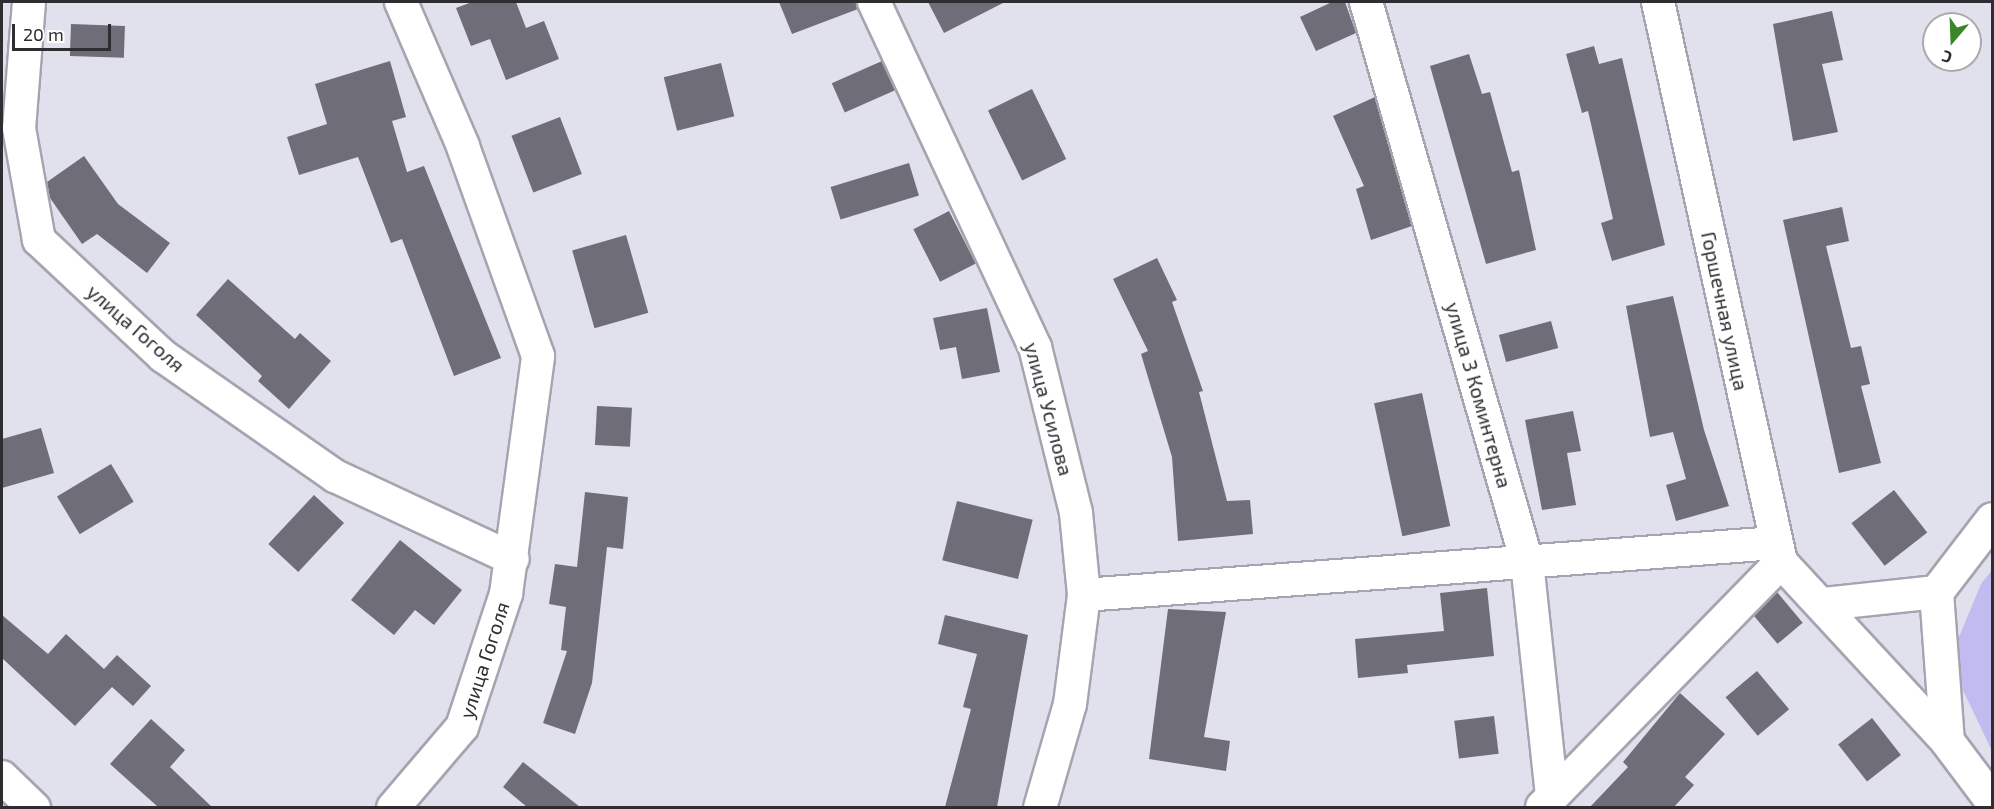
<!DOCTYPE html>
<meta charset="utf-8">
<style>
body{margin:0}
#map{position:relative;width:1994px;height:809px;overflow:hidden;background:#e1e0ed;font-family:"Exo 2",sans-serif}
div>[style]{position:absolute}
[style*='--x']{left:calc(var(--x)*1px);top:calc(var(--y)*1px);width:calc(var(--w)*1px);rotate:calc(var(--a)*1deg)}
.green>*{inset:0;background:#c1bbef}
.building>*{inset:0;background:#6e6d78;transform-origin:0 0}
.roads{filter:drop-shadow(2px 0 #a5a4b0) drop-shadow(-2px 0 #a5a4b0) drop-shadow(0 2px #a5a4b0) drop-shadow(0 -2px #a5a4b0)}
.minor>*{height:32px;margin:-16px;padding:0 16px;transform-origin:16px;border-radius:16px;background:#fff}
.tertiary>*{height:33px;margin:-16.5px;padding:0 16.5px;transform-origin:16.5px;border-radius:16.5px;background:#fff}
span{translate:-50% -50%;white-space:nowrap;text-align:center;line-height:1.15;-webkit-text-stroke:6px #fff;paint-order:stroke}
.street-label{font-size:20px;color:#2d2d32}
.frame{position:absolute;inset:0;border:3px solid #2d2d32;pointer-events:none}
.north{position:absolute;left:1922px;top:12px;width:60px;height:60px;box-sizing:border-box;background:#fff;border:2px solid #ababad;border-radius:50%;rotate:199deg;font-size:16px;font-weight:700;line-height:24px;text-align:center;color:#2d2d32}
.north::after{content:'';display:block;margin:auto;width:21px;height:27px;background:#3c842a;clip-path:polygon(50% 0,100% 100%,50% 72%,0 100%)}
.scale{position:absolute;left:12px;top:24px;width:99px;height:27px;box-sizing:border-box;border:3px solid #2d2d32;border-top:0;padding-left:8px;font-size:18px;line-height:21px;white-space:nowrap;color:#2d2d32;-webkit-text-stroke:4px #fff;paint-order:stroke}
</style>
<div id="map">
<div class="green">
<i style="clip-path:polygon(1992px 570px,1992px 751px,1949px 661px,1981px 584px)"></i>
</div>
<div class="building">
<i style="clip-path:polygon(472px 2px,516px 2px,526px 28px,544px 21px,559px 59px,506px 80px,490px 39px,471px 46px,456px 8px)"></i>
<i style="clip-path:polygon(779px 2px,856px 2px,858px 9px,792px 34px)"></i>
<i style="clip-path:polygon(928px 2px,1005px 2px,944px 33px)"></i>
<i style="clip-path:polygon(1332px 2px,1345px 2px,1356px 33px,1316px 51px,1300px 17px)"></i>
<i style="clip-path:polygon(1832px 11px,1843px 60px,1822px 64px,1838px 132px,1793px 141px,1773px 24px)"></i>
<i style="left:71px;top:24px;width:54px;height:32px;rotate:2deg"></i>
<i style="clip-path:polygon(1594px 46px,1599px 64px,1622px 58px,1665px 245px,1612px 261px,1601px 223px,1613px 219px,1588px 111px,1582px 113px,1566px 54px)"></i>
<i style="clip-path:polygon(1469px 54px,1482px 94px,1490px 92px,1512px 172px,1519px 170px,1536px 250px,1486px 264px,1430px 66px)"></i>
<i style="clip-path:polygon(390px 61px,406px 117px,392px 121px,407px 172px,424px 166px,501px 358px,454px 376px,402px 239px,391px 243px,358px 157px,299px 175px,287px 137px,327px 124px,315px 84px)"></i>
<i style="left:882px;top:61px;width:32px;height:55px;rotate:66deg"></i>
<i style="left:721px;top:63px;width:55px;height:59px;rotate:76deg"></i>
<i style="left:1032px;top:89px;width:78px;height:49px;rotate:64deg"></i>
<i style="clip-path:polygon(1375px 97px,1412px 226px,1371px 240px,1356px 189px,1364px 186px,1333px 116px)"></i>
<i style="left:560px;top:117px;width:61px;height:52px;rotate:69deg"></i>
<i style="clip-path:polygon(84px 156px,118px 204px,170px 243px,147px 273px,97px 234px,82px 244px,50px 198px,47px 182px)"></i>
<i style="left:909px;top:163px;width:34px;height:82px;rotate:73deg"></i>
<i style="clip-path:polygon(1842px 207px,1849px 241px,1826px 246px,1851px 348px,1861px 346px,1870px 384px,1861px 386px,1881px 463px,1839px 473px,1783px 220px)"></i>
<i style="left:949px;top:211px;width:59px;height:40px;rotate:63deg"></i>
<i style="left:626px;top:235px;width:81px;height:56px;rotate:74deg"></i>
<i style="clip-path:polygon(1157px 258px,1177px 300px,1172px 302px,1203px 391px,1199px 392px,1227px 501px,1250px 500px,1253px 534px,1178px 541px,1172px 457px,1141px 354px,1148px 351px,1113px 279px)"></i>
<i style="clip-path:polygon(228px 279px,295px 339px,300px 333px,331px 361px,289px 409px,258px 381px,262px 376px,196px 315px)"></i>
<i style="clip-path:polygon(1673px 296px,1704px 430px,1729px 506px,1676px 521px,1666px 485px,1686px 479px,1673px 432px,1650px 437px,1626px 306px)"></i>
<i style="clip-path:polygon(987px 308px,1000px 372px,962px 379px,956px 347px,940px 350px,933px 318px)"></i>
<i style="left:1551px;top:321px;width:28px;height:54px;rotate:75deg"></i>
<i style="left:1422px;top:393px;width:136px;height:49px;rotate:78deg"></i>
<i style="left:597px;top:406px;width:35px;height:39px;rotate:3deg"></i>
<i style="clip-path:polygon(1573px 411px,1581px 451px,1567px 453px,1576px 505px,1542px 510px,1525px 420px)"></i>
<i style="clip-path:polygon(41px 428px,54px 473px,2px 488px,2px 439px)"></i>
<i style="left:111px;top:464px;width:44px;height:63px;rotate:59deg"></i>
<i style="left:1894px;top:490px;width:54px;height:54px;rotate:52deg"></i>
<i style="clip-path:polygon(585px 492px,628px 497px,623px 549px,607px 547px,592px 683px,575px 734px,543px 723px,567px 651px,561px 650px,566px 607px,549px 604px,555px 564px,577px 567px)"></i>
<i style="left:314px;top:495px;width:41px;height:67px;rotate:43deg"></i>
<i style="left:957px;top:501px;width:78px;height:61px;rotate:14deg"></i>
<i style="clip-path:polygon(400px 540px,462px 590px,434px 625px,415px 610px,394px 635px,351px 600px)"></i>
<i style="clip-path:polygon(1487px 588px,1494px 656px,1407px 665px,1408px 673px,1358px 678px,1355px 639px,1444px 631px,1440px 593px)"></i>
<i style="left:1777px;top:592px;width:40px;height:33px;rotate:50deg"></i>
<i style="clip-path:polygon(1168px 609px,1226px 612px,1204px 737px,1230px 741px,1226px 771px,1149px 759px)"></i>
<i style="clip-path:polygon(2px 615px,48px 654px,66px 634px,104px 669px,117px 655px,151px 686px,133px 706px,112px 687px,75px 726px,2px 658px)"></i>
<i style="clip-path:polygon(945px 615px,1028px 635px,997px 807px,945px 807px,971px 709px,963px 707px,977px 654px,938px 644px)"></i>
<i style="left:1757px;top:671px;width:50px;height:41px;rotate:50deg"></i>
<i style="clip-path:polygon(1680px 693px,1725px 734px,1685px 777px,1694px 785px,1674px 807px,1590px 807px,1628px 767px,1623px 762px)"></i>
<i style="left:1494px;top:716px;width:38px;height:40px;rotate:83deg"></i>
<i style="left:1872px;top:718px;width:47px;height:43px;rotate:52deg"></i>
<i style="clip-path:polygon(151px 719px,185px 750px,170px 767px,212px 807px,158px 807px,110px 764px)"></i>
<i style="clip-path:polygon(523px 762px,580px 807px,527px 807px,503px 787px)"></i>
</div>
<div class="roads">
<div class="minor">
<i style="--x:29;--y:2;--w:126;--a:94.5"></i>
<i style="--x:19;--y:128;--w:114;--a:79.9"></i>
<i style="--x:39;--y:240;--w:170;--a:43.1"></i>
<i style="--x:163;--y:356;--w:210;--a:34.9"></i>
<i style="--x:335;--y:476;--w:196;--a:25"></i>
<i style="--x:874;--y:2;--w:381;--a:65"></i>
<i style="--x:1035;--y:347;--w:171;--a:76.1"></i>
<i style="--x:1076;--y:513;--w:82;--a:84.4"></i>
<i style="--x:1084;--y:595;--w:110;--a:97.3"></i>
<i style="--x:1070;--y:704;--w:108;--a:106.1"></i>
<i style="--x:1366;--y:2;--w:583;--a:73.96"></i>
<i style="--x:1527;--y:562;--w:235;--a:83.9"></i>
<i style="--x:1658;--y:2;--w:573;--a:77.61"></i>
<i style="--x:1781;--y:562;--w:244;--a:47.2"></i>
<i style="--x:1084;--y:595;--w:694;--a:-4.3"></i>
<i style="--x:1824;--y:604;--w:113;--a:-6.1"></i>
<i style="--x:2;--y:777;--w:45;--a:44.1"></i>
<i style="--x:1542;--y:807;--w:342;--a:-45.7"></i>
<i style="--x:393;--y:808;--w:106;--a:-49.6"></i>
<i style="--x:462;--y:727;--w:140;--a:-71.7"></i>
<i style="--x:506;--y:594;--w:240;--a:-82.3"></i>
<i style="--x:538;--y:356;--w:223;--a:-109.7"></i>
<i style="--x:463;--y:146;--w:157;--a:-113.3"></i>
</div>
<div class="tertiary">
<i style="--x:1992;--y:519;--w:92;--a:127.5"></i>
<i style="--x:1936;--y:592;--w:149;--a:85.8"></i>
<i style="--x:1947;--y:741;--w:75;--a:53.1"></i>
</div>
</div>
<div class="street-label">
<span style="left:1725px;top:311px;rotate:78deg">Горшечная улица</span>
<span style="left:136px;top:328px;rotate:41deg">улица Гоголя</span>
<span style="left:1479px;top:395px;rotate:74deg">улица 3 Коминтерна</span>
<span style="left:1049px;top:409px;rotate:75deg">улица Усилова</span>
<span style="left:484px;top:660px;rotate:-72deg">улица Гоголя</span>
</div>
<div class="frame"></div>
<div class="north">С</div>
<div class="scale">20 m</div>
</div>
